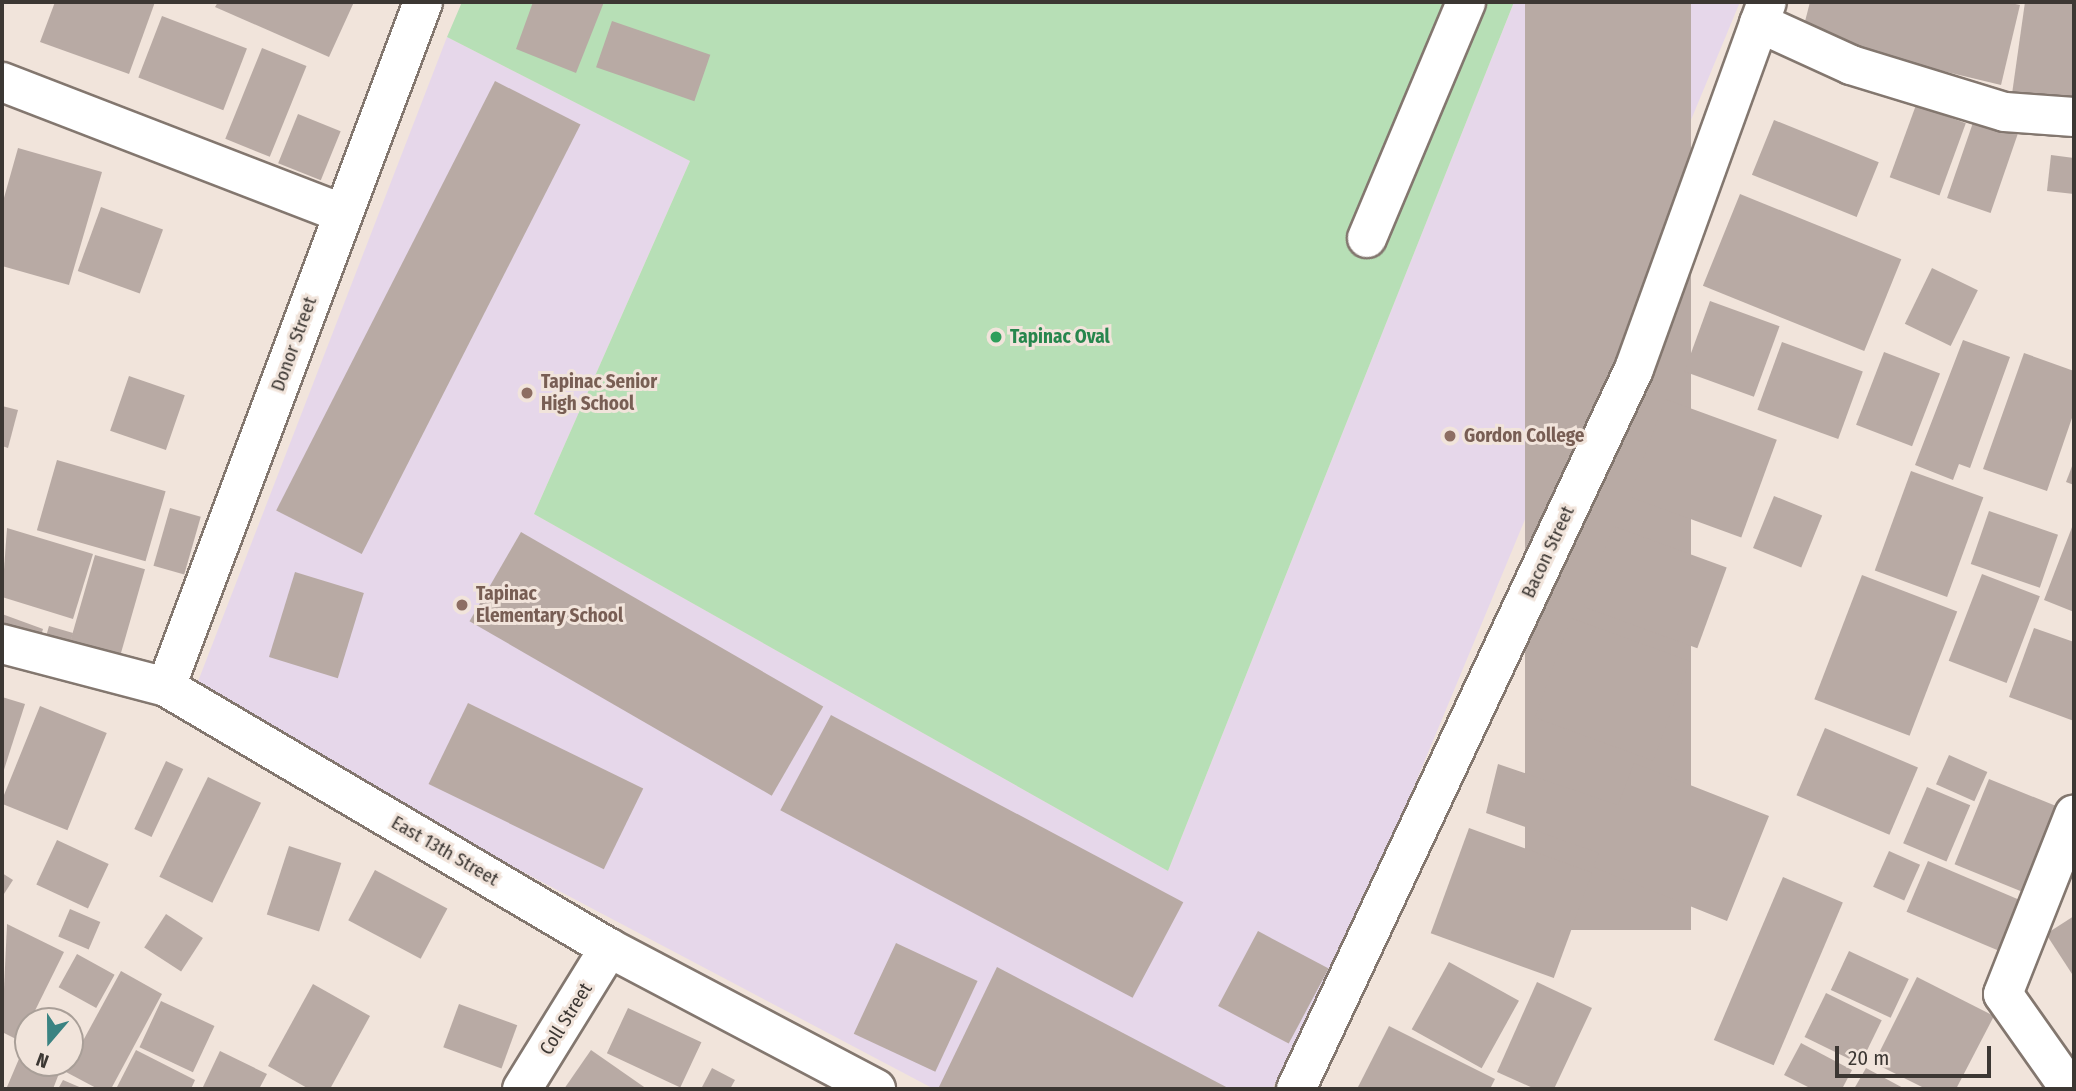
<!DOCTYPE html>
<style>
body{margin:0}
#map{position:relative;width:2076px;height:1091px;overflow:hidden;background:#f1e4db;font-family:"Fira Sans Condensed",sans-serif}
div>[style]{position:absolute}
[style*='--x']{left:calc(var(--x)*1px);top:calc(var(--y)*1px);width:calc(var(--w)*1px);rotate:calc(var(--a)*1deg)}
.education>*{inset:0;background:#e6d7ea}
.green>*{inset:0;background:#b7dfb6}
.building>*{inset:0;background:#b8aaa4;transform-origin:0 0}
.roads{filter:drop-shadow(2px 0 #83776f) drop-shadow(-2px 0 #83776f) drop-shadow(0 2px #83776f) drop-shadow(0 -2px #83776f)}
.minor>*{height:38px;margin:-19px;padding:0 19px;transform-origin:19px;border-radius:19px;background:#fff}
.dots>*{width:19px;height:19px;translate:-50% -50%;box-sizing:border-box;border:4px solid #f1e4db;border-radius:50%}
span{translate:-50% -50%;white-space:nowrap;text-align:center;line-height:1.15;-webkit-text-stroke:6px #f1e4db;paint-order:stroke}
.leisure-label{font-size:19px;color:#27864d;font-weight:700}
.left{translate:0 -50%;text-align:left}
.street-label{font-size:19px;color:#3c3733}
.education-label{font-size:19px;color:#785e54;font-weight:700}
.frame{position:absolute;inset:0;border:4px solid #3c3733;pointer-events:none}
.north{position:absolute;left:14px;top:1007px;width:70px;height:70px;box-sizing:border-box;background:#f1e4db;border:2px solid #a99f98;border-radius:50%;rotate:200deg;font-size:19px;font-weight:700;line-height:28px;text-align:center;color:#3c3733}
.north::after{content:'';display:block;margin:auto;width:24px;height:32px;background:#3a8382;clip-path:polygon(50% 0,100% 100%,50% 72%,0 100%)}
.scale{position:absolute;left:1835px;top:1046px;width:156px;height:32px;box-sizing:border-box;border:4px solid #3c3733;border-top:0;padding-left:9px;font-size:21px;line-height:24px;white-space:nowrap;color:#3c3733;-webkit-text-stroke:5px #f1e4db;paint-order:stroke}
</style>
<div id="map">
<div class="education">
<i style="clip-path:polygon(1514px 2px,1740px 2px,1339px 967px,1272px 1089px,934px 1089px,192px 697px,447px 37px,690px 161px,534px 514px,1168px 871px)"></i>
</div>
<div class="green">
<i style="clip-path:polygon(462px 2px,1514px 2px,1168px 871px,534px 514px,690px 161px,447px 37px)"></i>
</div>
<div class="building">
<i style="clip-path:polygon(55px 2px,155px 2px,129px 74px,40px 42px)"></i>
<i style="clip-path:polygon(218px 2px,354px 2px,329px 57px,215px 7px)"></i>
<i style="clip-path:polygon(533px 2px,604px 2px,576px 73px,516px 49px)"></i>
<i style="left:1525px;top:2px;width:166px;height:928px"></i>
<i style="clip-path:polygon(1810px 2px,2006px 2px,2020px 5px,2001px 85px,1801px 37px)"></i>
<i style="clip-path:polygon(2025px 2px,2074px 2px,2074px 114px,2010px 108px)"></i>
<i style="left:162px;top:16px;width:91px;height:66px;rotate:21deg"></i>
<i style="left:612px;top:21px;width:104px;height:49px;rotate:19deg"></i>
<i style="left:262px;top:48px;width:48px;height:98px;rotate:22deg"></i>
<i style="left:495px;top:81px;width:96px;height:482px;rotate:27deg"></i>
<i style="left:1916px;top:105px;width:53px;height:77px;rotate:20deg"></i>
<i style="left:1977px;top:111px;width:46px;height:92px;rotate:19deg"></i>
<i style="left:298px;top:114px;width:46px;height:53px;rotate:22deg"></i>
<i style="left:1774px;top:120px;width:113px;height:59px;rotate:22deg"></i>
<i style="clip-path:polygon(18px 148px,102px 172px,69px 285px,2px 266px,2px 205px)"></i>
<i style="clip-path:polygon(2051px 155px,2074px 158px,2074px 194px,2047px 191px)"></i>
<i style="left:1740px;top:194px;width:174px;height:99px;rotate:22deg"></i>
<i style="left:101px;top:207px;width:66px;height:68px;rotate:20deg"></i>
<i style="left:1932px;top:268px;width:51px;height:62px;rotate:26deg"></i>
<i style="left:1710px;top:301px;width:74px;height:75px;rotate:20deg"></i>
<i style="clip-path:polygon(1963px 340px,2010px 357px,1970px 468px,1959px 464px,1953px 480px,1915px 465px)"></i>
<i style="left:1782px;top:342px;width:86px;height:72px;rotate:20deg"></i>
<i style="left:1884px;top:352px;width:60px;height:78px;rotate:21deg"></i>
<i style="clip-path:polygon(2024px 353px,2074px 371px,2074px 412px,2047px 491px,1983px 469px)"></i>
<i style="left:129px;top:376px;width:59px;height:58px;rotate:19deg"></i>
<i style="left:1665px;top:399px;width:119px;height:104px;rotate:20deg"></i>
<i style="clip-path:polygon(2px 406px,18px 410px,8px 448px,2px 446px)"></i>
<i style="left:57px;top:460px;width:113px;height:73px;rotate:16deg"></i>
<i style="clip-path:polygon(2074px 461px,2074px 485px,2066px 482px)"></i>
<i style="left:1911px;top:471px;width:77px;height:106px;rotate:20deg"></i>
<i style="left:1774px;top:496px;width:52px;height:56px;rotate:22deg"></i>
<i style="left:170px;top:508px;width:32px;height:60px;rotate:16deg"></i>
<i style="left:1989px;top:511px;width:73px;height:56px;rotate:19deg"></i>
<i style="clip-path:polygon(2074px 522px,2074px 612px,2044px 600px)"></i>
<i style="left:1613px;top:526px;width:121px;height:86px;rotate:20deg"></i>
<i style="clip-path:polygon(7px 528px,93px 554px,73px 619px,2px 597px)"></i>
<i style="left:521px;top:532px;width:349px;height:103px;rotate:30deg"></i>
<i style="left:95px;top:555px;width:52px;height:104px;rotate:16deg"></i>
<i style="left:295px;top:572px;width:72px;height:89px;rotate:17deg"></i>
<i style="left:1982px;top:574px;width:62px;height:93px;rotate:21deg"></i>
<i style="left:1862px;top:575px;width:102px;height:133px;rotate:21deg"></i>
<i style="clip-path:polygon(2px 614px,43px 629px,36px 652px,2px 641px)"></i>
<i style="left:1571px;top:618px;width:126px;height:106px;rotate:20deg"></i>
<i style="left:49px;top:626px;width:25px;height:28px;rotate:16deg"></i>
<i style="clip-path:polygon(2034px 628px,2074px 642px,2074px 721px,2009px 697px)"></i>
<i style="clip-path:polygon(2px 697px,25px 704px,2px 776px)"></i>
<i style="left:468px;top:703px;width:195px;height:90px;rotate:26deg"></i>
<i style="left:40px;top:706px;width:72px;height:105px;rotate:22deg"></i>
<i style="left:831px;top:715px;width:399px;height:108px;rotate:28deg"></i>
<i style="left:1825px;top:728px;width:101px;height:73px;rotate:23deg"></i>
<i style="left:1949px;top:755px;width:42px;height:32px;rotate:24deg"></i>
<i style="left:166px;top:761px;width:19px;height:75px;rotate:25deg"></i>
<i style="clip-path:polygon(1634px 763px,1769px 816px,1727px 921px,1593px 867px,1599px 853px,1486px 813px,1498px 764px,1618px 805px)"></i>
<i style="left:208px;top:777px;width:59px;height:111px;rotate:26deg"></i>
<i style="left:1989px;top:779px;width:75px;height:92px;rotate:22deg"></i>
<i style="left:1927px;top:787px;width:47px;height:61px;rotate:23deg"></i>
<i style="left:1469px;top:828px;width:131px;height:112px;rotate:20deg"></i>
<i style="left:57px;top:840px;width:57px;height:49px;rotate:25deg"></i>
<i style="left:289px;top:846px;width:55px;height:72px;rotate:18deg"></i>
<i style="left:1889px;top:851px;width:34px;height:39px;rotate:24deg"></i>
<i style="left:1928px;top:861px;width:108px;height:55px;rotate:23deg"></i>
<i style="left:375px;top:870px;width:82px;height:57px;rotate:28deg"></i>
<i style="clip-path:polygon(2px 873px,13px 880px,2px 897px)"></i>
<i style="left:1783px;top:877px;width:65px;height:177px;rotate:23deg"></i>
<i style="left:70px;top:909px;width:33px;height:30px;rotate:23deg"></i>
<i style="left:166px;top:914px;width:44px;height:40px;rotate:33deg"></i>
<i style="clip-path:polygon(2074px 916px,2074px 977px,2046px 934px)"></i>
<i style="clip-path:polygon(7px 924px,64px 952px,20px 1041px,2px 1032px)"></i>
<i style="left:1258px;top:931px;width:80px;height:85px;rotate:28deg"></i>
<i style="left:896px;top:943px;width:90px;height:100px;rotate:25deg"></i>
<i style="left:1849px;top:951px;width:66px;height:43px;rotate:25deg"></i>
<i style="left:77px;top:954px;width:43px;height:38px;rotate:29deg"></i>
<i style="left:1449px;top:962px;width:80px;height:77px;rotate:29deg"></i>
<i style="clip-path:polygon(997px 967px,1230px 1089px,938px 1089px)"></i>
<i style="clip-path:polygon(121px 971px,162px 994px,111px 1089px,98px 1089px,66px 1072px)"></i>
<i style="clip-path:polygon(1917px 977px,1994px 1016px,1956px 1089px,1926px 1089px,1874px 1063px)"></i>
<i style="clip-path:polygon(1537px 982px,1592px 1008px,1554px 1089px,1535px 1089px,1497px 1072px)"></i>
<i style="clip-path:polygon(313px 984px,370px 1016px,330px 1089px,309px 1089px,268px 1066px)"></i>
<i style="left:1826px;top:993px;width:62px;height:49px;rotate:26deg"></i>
<i style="left:161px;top:1001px;width:59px;height:51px;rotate:25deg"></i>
<i style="left:459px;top:1004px;width:62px;height:46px;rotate:20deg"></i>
<i style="left:628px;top:1008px;width:81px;height:50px;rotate:25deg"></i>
<i style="clip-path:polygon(1389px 1026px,1495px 1079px,1490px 1089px,1357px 1089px)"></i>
<i style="clip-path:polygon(1801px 1043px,1852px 1070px,1842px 1089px,1812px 1089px,1784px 1075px)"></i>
<i style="clip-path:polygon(24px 1047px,28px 1063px,63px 1063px,53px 1089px,7px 1087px)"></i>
<i style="clip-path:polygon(136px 1050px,195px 1080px,191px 1089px,116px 1089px)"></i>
<i style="clip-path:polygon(591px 1050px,647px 1089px,564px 1089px)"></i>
<i style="clip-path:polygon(220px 1051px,267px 1074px,259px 1089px,202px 1089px)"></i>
<i style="clip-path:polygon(712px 1068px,735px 1080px,730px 1089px,701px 1089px)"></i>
<i style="clip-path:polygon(1866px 1068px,1905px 1089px,1854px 1089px)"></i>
<i style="clip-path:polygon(63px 1080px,84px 1089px,58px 1089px)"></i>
</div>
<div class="roads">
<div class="minor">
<i style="--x:1759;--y:23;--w:101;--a:24.5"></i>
<i style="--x:1851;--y:65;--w:161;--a:17"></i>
<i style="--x:2005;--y:112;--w:69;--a:4.1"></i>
<i style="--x:2;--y:82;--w:364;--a:21.1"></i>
<i style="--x:1367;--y:238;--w:256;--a:-67.2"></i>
<i style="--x:2;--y:644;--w:170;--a:14.7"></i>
<i style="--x:166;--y:687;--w:514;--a:30.51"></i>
<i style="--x:609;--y:948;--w:302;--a:27.8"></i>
<i style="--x:166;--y:687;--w:732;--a:-69.43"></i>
<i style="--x:522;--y:1089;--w:166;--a:-58.3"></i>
<i style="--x:1296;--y:1089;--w:795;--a:-64.85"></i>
<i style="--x:1634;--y:369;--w:390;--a:-70.1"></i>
<i style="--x:2070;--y:1089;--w:116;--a:-125.2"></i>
<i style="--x:2003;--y:994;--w:193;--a:-68.4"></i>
</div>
</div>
<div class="dots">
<i style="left:996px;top:337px;background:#2e9e5b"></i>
<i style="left:527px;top:393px;background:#8d6e63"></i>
<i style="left:1450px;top:436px;background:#8d6e63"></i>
<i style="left:462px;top:605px;background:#8d6e63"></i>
</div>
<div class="leisure-label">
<span class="left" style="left:1010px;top:337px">Tapinac Oval</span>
</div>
<div class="street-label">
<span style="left:294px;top:344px;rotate:-70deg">Donor Street</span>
<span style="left:1548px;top:552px;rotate:-65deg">Bacon Street</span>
<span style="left:445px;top:851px;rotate:30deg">East 13th Street</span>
<span style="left:566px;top:1019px;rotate:-58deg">Coll Street</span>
</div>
<div class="education-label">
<span class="left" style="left:541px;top:393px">Tapinac Senior<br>High School</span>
<span class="left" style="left:1464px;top:436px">Gordon College</span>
<span class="left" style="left:476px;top:605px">Tapinac<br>Elementary School</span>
</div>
<div class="frame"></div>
<div class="north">N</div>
<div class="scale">20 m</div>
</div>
